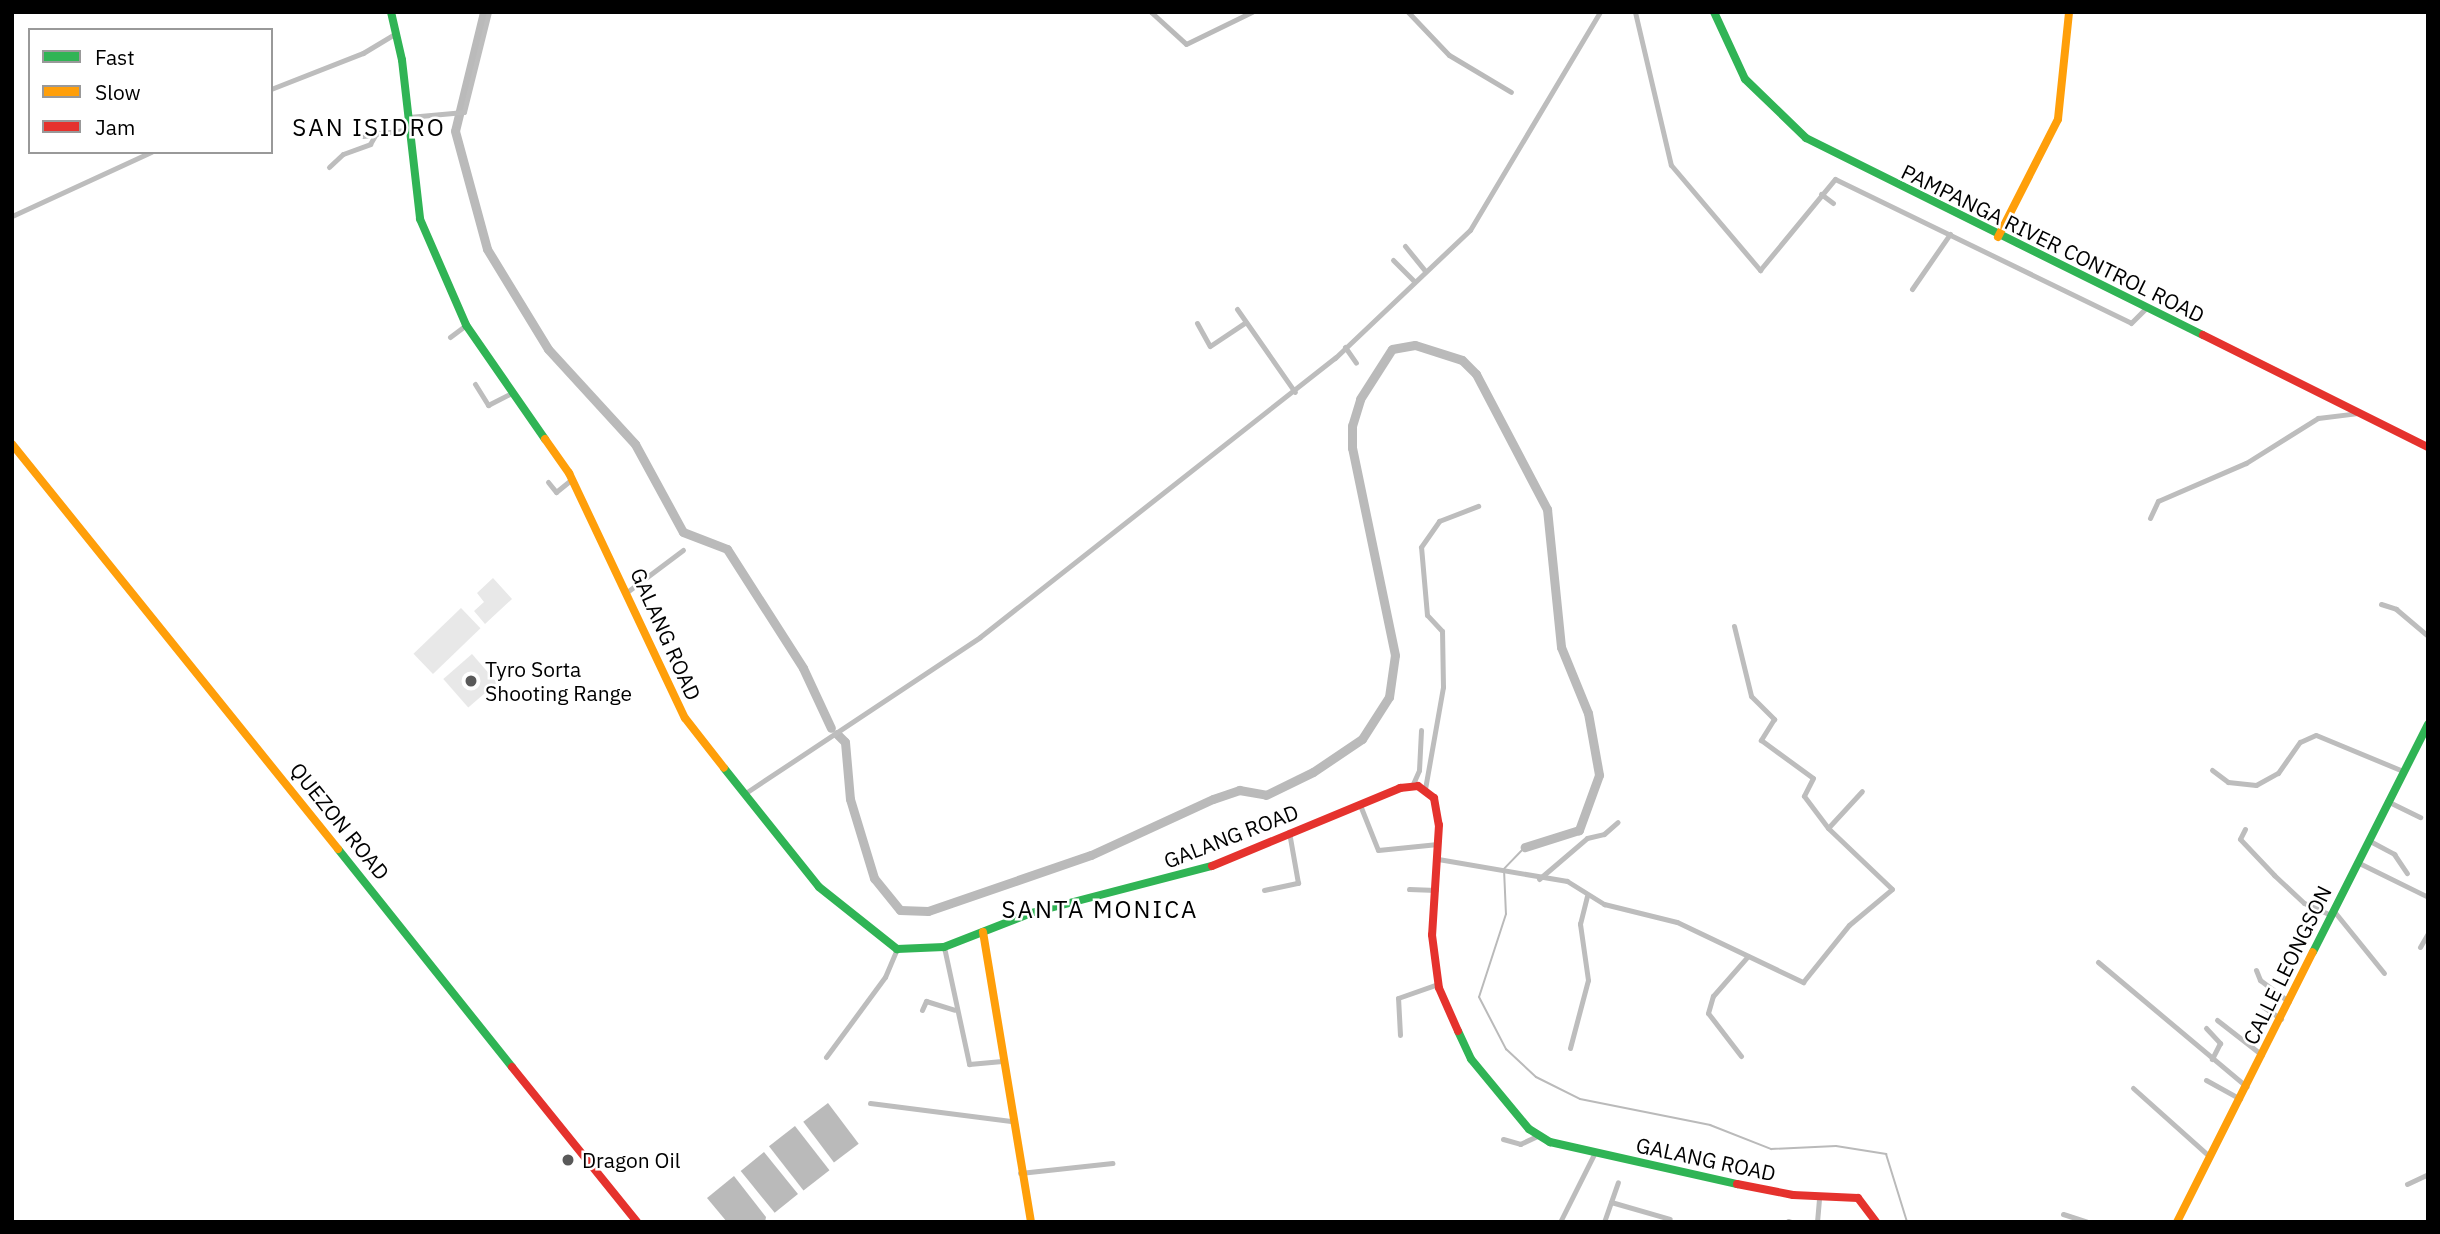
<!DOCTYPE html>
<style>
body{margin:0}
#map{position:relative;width:2440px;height:1234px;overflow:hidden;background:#fff;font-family:"IBM Plex Sans",sans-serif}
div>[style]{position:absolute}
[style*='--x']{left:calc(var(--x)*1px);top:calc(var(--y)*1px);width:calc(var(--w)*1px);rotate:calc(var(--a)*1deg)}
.green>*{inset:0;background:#e8e8e8;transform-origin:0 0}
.water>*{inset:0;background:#bababa;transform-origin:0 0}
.stream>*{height:2px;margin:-1px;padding:0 1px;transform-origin:1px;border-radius:1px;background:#bababa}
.canal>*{height:5px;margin:-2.5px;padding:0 2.5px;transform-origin:2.5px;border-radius:2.5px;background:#bababa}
.river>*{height:9px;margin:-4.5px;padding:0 4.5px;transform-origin:4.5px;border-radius:4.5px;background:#bababa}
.street>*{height:5px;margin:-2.5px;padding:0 2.5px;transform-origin:2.5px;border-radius:2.5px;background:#bdbdbd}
.fast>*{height:8px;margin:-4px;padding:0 4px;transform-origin:4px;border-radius:4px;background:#30b455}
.slow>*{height:8px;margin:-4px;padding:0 4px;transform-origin:4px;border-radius:4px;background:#ff9f0a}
.jam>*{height:8px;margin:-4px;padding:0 4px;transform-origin:4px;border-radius:4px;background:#e5322d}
.dots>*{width:19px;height:19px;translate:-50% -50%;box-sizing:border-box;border:4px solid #fff;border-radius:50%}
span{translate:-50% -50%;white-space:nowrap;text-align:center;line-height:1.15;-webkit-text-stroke:5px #fff;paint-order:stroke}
.street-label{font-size:21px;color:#000}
.poi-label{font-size:21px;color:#000}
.left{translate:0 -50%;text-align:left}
.quarter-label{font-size:24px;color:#000;letter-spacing:2px}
.frame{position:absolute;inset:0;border:14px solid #000;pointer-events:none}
.legend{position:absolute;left:28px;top:28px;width:245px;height:126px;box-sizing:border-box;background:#fff;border:2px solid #999;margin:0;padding:9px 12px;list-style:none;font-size:21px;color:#000}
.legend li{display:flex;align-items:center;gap:14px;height:35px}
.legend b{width:35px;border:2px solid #999}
</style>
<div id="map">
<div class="green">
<i style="clip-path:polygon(493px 578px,512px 599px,485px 624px,474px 611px,484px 602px,477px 593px)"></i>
<i style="left:461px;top:608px;width:28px;height:66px;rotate:46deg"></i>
<i style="left:472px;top:654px;width:38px;height:38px;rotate:49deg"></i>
</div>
<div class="water">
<i style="left:828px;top:1103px;width:51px;height:31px;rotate:53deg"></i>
<i style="left:795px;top:1126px;width:56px;height:33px;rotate:52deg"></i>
<i style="left:764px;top:1152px;width:54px;height:30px;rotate:51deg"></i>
<i style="clip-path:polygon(734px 1176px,766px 1217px,765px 1222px,727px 1222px,707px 1198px)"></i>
</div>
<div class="stream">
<i style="--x:1525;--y:847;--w:30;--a:134"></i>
<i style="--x:1504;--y:869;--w:45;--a:87.5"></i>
<i style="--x:1506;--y:914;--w:87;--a:108"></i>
<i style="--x:1479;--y:997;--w:59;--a:62.6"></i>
<i style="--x:1506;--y:1049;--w:41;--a:43"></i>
<i style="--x:1536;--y:1077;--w:49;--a:26.6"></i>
<i style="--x:1580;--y:1099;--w:133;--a:11.3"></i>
<i style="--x:1710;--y:1125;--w:66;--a:21.5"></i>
<i style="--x:1771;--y:1149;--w:65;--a:-2.6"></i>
<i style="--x:1836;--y:1146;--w:51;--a:9.1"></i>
<i style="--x:1886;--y:1154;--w:71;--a:72.8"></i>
</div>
<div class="canal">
<i style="--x:1151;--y:12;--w:47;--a:42.4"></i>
<i style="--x:1186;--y:44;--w:73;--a:-25.9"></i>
<i style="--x:1408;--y:12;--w:59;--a:46.4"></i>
<i style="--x:1449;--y:55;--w:72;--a:30.8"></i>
</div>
<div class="river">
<i style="--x:484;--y:12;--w:122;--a:103.7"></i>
<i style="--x:455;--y:131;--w:122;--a:74.8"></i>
<i style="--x:487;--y:249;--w:117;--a:58.6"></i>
<i style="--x:548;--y:349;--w:129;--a:47.5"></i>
<i style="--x:635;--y:444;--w:100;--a:61.4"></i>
<i style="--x:683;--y:532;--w:47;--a:21.1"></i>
<i style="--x:727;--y:549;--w:141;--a:57.4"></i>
<i style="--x:803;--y:668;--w:66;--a:65"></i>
<i style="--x:837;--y:734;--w:11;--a:45"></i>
<i style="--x:845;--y:742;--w:57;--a:85"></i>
<i style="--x:850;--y:799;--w:83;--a:73.1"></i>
<i style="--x:874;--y:878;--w:41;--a:50.9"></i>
<i style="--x:900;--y:910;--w:28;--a:2"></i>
<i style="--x:928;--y:911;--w:172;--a:-19"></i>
<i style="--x:1091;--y:855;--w:134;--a:-24.7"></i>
<i style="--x:1213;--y:799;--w:28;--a:-19"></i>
<i style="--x:1239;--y:790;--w:27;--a:10"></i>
<i style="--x:1266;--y:795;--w:52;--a:-26.1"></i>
<i style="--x:1313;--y:772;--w:59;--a:-34"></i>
<i style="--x:1362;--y:739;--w:50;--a:-57.3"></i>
<i style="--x:1389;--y:697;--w:42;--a:-81.9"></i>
<i style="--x:1395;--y:655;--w:211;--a:-101.7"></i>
<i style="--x:1352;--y:448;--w:22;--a:-90"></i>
<i style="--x:1352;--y:426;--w:28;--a:-73"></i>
<i style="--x:1360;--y:399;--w:59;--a:-57.4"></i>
<i style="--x:1392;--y:349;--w:23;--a:-10"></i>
<i style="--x:1415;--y:345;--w:49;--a:17.7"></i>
<i style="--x:1462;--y:360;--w:20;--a:45"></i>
<i style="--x:1476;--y:374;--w:153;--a:62.3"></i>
<i style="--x:1547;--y:509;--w:139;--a:84.2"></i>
<i style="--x:1561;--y:647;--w:71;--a:67.8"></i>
<i style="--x:1588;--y:713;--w:63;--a:79.9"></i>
<i style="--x:1599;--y:775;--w:59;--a:110"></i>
<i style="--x:1579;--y:830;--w:57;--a:162.5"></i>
</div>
<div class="street">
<i style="--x:1635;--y:12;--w:157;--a:76.8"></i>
<i style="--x:1671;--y:165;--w:138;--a:49.7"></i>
<i style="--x:1760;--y:270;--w:118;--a:-50.5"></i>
<i style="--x:1835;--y:179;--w:329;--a:25.9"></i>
<i style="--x:2131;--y:323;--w:20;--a:-45"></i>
<i style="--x:271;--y:89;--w:99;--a:-21.4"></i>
<i style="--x:363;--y:53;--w:39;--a:-31"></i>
<i style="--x:409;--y:117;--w:55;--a:-5.2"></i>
<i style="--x:464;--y:112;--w:103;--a:-76"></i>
<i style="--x:363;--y:136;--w:48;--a:-8.5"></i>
<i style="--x:329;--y:167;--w:19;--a:-43"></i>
<i style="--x:343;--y:154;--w:29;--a:-20"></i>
<i style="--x:370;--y:144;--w:14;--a:-60"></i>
<i style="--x:1821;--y:194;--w:15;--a:37"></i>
<i style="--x:12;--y:216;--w:153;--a:-24.7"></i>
<i style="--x:1405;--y:246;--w:32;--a:51"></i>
<i style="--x:1393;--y:260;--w:30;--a:45"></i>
<i style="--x:1912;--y:289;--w:67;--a:-55.4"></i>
<i style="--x:1237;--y:309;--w:101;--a:55.1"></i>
<i style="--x:1197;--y:323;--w:26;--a:61"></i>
<i style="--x:1210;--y:346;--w:43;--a:-33.7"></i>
<i style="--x:450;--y:337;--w:20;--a:-37"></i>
<i style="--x:1345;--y:347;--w:19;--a:55"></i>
<i style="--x:475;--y:384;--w:25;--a:58"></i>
<i style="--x:488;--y:405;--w:25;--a:-27"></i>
<i style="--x:548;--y:482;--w:13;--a:51"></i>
<i style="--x:556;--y:492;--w:21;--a:-39"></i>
<i style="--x:2150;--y:518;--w:19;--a:-65"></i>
<i style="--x:2158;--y:501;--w:96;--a:-23.4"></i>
<i style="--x:2246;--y:463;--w:85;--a:-32"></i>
<i style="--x:2318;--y:418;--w:38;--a:-7"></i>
<i style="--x:627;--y:592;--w:70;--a:-36.9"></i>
<i style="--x:2381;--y:604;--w:16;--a:18"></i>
<i style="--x:2396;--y:609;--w:42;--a:40.2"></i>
<i style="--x:1734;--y:626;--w:72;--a:76.3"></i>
<i style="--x:1751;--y:696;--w:33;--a:45"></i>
<i style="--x:1774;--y:719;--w:25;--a:122"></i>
<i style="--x:1761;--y:740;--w:64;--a:36.2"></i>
<i style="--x:1813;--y:778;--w:20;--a:117"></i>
<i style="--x:1804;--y:796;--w:40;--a:53"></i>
<i style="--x:2212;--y:770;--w:20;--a:37"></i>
<i style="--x:2228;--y:782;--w:28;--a:6"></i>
<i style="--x:2256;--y:785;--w:25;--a:-29"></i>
<i style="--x:2278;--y:773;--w:38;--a:-55"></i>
<i style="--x:2300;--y:742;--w:17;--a:-24"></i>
<i style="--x:2316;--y:735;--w:94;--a:22.5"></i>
<i style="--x:1412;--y:786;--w:17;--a:-66"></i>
<i style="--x:1419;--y:770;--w:40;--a:-87.1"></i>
<i style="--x:1425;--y:789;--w:104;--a:-80"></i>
<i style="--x:1443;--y:687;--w:56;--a:-91"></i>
<i style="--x:1442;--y:631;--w:22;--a:-133"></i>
<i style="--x:1427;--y:615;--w:68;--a:-95"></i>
<i style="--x:1421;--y:547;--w:32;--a:-55"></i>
<i style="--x:1439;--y:521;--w:42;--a:-21"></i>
<i style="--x:744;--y:794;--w:283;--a:-33.6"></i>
<i style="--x:980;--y:637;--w:452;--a:-38.2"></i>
<i style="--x:1335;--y:358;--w:186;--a:-43.5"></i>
<i style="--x:1470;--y:230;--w:254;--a:-59.2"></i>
<i style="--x:2387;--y:801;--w:37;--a:26"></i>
<i style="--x:1360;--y:805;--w:48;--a:68.2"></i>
<i style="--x:1378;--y:850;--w:60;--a:-5.7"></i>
<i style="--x:2245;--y:829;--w:11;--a:117"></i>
<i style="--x:2240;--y:839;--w:50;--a:46.6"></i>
<i style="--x:2274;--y:875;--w:41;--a:43"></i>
<i style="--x:2304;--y:903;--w:30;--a:24"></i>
<i style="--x:2368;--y:840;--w:30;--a:28"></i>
<i style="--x:2394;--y:854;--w:23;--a:56"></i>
<i style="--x:1438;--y:859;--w:131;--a:9.7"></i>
<i style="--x:1567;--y:881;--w:44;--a:31.9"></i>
<i style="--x:1604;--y:904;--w:75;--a:13.9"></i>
<i style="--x:1677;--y:922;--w:140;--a:25.5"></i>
<i style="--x:1803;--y:982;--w:73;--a:-51.1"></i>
<i style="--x:1849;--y:925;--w:56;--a:-39.9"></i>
<i style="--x:1892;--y:889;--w:88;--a:-136.4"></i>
<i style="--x:1828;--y:828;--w:50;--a:-47.4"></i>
<i style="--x:2357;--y:862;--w:79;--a:26.2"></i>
<i style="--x:1539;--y:879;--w:63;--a:-40.5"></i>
<i style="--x:1587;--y:838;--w:17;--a:-13"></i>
<i style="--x:1604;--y:834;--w:18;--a:-41"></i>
<i style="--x:1409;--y:889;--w:27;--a:2"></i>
<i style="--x:1264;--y:890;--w:35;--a:-12"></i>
<i style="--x:1298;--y:883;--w:52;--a:-100"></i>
<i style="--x:2333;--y:910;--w:81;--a:51"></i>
<i style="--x:944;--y:947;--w:120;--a:77.9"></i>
<i style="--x:969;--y:1064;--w:36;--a:-5"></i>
<i style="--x:2420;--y:947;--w:16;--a:-60"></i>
<i style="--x:2098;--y:962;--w:194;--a:40"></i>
<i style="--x:2256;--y:970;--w:11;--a:68"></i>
<i style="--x:2260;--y:980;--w:36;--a:37"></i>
<i style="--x:2262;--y:1006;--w:23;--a:34"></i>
<i style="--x:922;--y:1010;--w:10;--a:-66"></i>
<i style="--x:926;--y:1001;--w:30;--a:17"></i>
<i style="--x:2217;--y:1020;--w:57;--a:37.9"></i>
<i style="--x:2206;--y:1028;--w:21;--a:47"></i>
<i style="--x:2220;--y:1043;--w:18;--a:117"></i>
<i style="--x:1400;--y:1035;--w:37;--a:-93"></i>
<i style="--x:1398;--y:998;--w:42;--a:-19.3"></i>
<i style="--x:1570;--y:1048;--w:70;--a:-75.2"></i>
<i style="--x:1588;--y:980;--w:57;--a:-98.1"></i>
<i style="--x:1580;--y:924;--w:29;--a:-76"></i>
<i style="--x:1741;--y:1056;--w:54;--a:-127.5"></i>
<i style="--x:1708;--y:1013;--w:18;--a:-74"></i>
<i style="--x:1713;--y:996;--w:53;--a:-48.8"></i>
<i style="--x:826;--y:1057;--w:99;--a:-53.6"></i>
<i style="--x:885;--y:977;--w:30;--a:-67"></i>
<i style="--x:2206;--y:1080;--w:39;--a:29"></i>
<i style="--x:2133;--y:1088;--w:101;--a:41.8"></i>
<i style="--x:870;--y:1103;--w:142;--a:7.3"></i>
<i style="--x:1503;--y:1139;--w:18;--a:16"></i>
<i style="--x:1520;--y:1144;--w:19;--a:-25"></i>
<i style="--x:1020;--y:1173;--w:93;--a:-6.2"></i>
<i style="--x:2407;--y:1184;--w:23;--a:-25"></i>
<i style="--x:1611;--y:1202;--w:61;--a:16.1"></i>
<i style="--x:2063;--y:1214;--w:25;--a:18"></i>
<i style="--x:1788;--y:1221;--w:3;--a:18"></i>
<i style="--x:1560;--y:1222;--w:76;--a:-63.4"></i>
<i style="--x:1604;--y:1222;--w:42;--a:-70.7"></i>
<i style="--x:1817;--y:1222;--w:24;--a:-85"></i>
</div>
<div class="fast">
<i style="--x:391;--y:12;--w:49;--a:77.1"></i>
<i style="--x:402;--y:60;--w:160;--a:83.5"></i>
<i style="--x:420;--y:219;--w:116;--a:66.5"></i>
<i style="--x:466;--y:325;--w:139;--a:55.3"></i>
<i style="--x:1714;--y:12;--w:74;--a:65.2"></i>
<i style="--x:1745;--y:79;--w:85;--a:44"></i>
<i style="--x:1806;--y:138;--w:443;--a:26.4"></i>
<i style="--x:724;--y:768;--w:152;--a:51.4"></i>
<i style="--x:819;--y:887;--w:100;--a:38.5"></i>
<i style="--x:897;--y:949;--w:47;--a:-2.4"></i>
<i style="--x:944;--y:947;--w:93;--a:-21.3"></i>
<i style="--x:1031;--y:913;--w:187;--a:-14.6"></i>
<i style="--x:338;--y:849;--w:279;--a:51.4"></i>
<i style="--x:2313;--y:952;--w:255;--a:-63.2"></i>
<i style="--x:1458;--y:1031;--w:31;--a:65"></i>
<i style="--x:1471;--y:1059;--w:91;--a:50.4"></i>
<i style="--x:1529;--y:1129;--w:25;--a:32"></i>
<i style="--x:1550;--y:1142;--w:192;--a:12.7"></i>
</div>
<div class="slow">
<i style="--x:1998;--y:237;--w:132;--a:-63"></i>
<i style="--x:2058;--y:119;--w:108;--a:-84.1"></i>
<i style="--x:545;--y:439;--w:42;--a:54.8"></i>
<i style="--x:569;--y:473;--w:271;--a:64.7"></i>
<i style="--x:685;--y:718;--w:63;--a:52"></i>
<i style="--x:12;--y:444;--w:520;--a:51.17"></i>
<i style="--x:983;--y:932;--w:294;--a:80.6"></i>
<i style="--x:2177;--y:1222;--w:302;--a:-63.3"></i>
</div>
<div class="jam">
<i style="--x:2203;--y:335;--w:251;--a:26.5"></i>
<i style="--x:1212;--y:866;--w:204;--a:-22.5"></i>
<i style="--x:1400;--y:788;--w:18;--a:-6"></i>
<i style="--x:1418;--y:786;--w:20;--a:37"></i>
<i style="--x:1434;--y:798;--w:27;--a:80"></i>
<i style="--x:1439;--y:825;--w:110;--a:93.6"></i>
<i style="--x:1432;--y:935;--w:53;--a:82.5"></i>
<i style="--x:1439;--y:988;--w:47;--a:66.2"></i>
<i style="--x:512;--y:1067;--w:199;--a:51.1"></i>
<i style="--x:1737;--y:1184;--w:57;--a:11.1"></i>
<i style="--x:1793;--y:1195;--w:65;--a:2.6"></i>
<i style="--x:1858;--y:1198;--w:30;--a:53"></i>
</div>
<div class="dots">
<i style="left:471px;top:681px;background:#595959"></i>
<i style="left:568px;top:1160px;background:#595959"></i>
</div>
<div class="street-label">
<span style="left:2053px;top:243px;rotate:26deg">PAMPANGA RIVER CONTROL ROAD</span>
<span style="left:666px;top:634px;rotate:66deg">GALANG ROAD</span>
<span style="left:340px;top:821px;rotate:51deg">QUEZON ROAD</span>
<span style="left:1231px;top:836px;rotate:-21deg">GALANG ROAD</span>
<span style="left:2287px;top:965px;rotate:-64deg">CALLE LEONGSON</span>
<span style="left:1706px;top:1159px;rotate:12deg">GALANG ROAD</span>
</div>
<div class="poi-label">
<span class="left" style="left:485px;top:681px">Tyro Sorta<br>Shooting Range</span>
<span class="left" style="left:582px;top:1160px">Dragon Oil</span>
</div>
<div class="quarter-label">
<span style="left:369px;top:128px">SAN ISIDRO</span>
<span style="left:1100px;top:910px">SANTA MONICA</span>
</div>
<div class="frame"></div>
<ul class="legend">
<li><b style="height:9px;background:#30b455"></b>Fast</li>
<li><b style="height:9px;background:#ff9f0a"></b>Slow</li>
<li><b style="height:9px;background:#e5322d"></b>Jam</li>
</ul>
</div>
